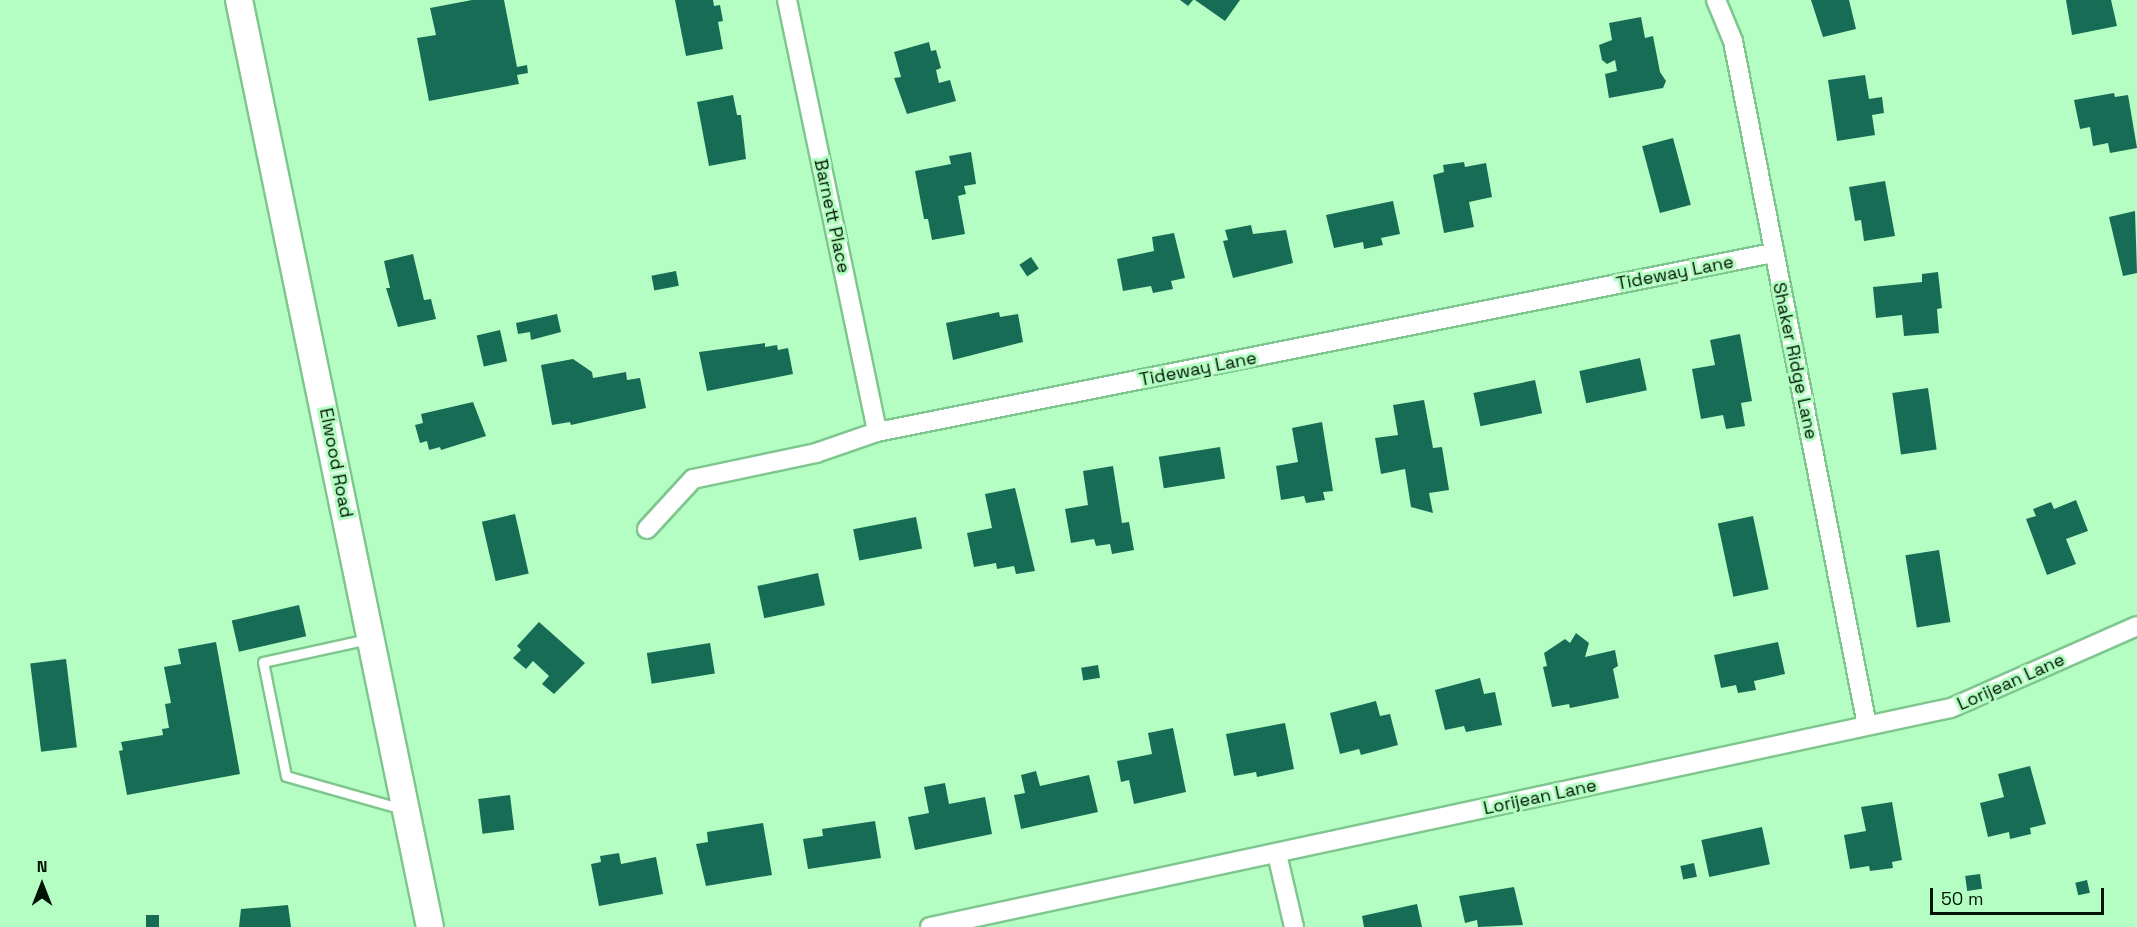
<!DOCTYPE html>
<style>
body{margin:0}
#map{position:relative;width:2137px;height:927px;overflow:hidden;background:#b5fec3;font-family:"Space Grotesk",sans-serif}
div>[style]{position:absolute}
[style*='--x']{left:calc(var(--x)*1px);top:calc(var(--y)*1px);width:calc(var(--w)*1px);rotate:calc(var(--a)*1deg)}
.building>*{inset:0;background:#176c55;transform-origin:0 0}
.roads{filter:drop-shadow(2px 0 #7ec68e) drop-shadow(-2px 0 #7ec68e) drop-shadow(0 2px #7ec68e) drop-shadow(0 -2px #7ec68e)}
.lane>*{height:9px;margin:-4.5px;padding:0 4.5px;transform-origin:4.5px;border-radius:4.5px;background:#fff}
.street>*{height:18px;margin:-9px;padding:0 9px;transform-origin:9px;border-radius:9px;background:#fff}
.secondary>*{height:26px;margin:-13px;padding:0 13px;transform-origin:13px;border-radius:13px;background:#fff}
span{translate:-50% -50%;white-space:nowrap;text-align:center;line-height:1.15;-webkit-text-stroke:6px #b5fec3;paint-order:stroke}
.street-label{font-size:18px;color:#001403}
.north{position:absolute;left:12px;top:855px;width:60px;height:60px;-webkit-text-stroke:4px #b5fec3;paint-order:stroke;rotate:0deg;font-size:16px;font-weight:700;line-height:24px;text-align:center;color:#001403}
.north::after{content:'';display:block;margin:auto;width:21px;height:27px;background:#001403;clip-path:polygon(50% 0,100% 100%,50% 72%,0 100%)}
.scale{position:absolute;left:1930px;top:888px;width:174px;height:27px;box-sizing:border-box;border:3px solid #001403;border-top:0;padding-left:8px;font-size:18px;line-height:21px;white-space:nowrap;color:#001403;-webkit-text-stroke:4px #b5fec3;paint-order:stroke}
</style>
<div id="map">
<div class="building">
<i style="clip-path:polygon(472px 0,504px 0,517px 67px,527px 65px,528px 73px,517px 75px,519px 84px,429px 101px,417px 38px,436px 35px,430px 8px)"></i>
<i style="clip-path:polygon(675px 0,713px 0,714px 6px,720px 5px,723px 21px,718px 22px,723px 49px,686px 56px)"></i>
<i style="clip-path:polygon(1180px 0,1193px 0,1188px 6px)"></i>
<i style="clip-path:polygon(1195px 0,1240px 0,1225px 21px)"></i>
<i style="clip-path:polygon(1811px 0,1849px 0,1856px 29px,1823px 37px)"></i>
<i style="clip-path:polygon(2066px 0,2111px 0,2117px 26px,2072px 35px)"></i>
<i style="clip-path:polygon(1641px 17px,1645px 38px,1653px 36px,1660px 72px,1666px 81px,1663px 88px,1609px 98px,1605px 74px,1617px 71px,1615px 60px,1607px 64px,1602px 60px,1599px 45px,1612px 40px,1609px 23px)"></i>
<i style="clip-path:polygon(929px 42px,931px 51px,936px 50px,941px 68px,936px 70px,939px 83px,950px 80px,956px 101px,907px 114px,894px 78px,901px 77px,894px 52px)"></i>
<i style="clip-path:polygon(1865px 75px,1869px 99px,1882px 97px,1884px 113px,1872px 115px,1875px 135px,1837px 141px,1828px 80px)"></i>
<i style="clip-path:polygon(2114px 93px,2115px 97px,2128px 95px,2137px 148px,2110px 153px,2108px 143px,2093px 146px,2090px 127px,2080px 129px,2074px 100px)"></i>
<i style="clip-path:polygon(733px 95px,737px 115px,741px 115px,746px 159px,709px 166px,697px 102px)"></i>
<i style="left:1673px;top:138px;width:69px;height:32px;rotate:75deg"></i>
<i style="clip-path:polygon(971px 152px,976px 184px,964px 186px,966px 194px,958px 196px,965px 234px,932px 240px,928px 219px,924px 219px,915px 171px,951px 164px,949px 156px)"></i>
<i style="clip-path:polygon(1464px 162px,1465px 167px,1486px 163px,1492px 197px,1469px 202px,1474px 227px,1444px 233px,1433px 175px,1444px 172px,1443px 165px)"></i>
<i style="clip-path:polygon(1885px 181px,1895px 236px,1864px 241px,1861px 220px,1855px 221px,1849px 187px)"></i>
<i style="clip-path:polygon(1393px 201px,1400px 234px,1381px 238px,1383px 245px,1364px 249px,1363px 242px,1334px 248px,1326px 215px)"></i>
<i style="clip-path:polygon(2135px 211px,2137px 273px,2123px 276px,2109px 217px)"></i>
<i style="clip-path:polygon(1251px 225px,1253px 234px,1286px 230px,1293px 263px,1233px 278px,1223px 241px,1228px 240px,1225px 230px)"></i>
<i style="clip-path:polygon(1174px 233px,1185px 278px,1171px 281px,1173px 289px,1153px 293px,1151px 286px,1123px 291px,1117px 259px,1154px 251px,1152px 237px)"></i>
<i style="clip-path:polygon(413px 254px,424px 300px,431px 299px,436px 319px,398px 327px,386px 288px,390px 288px,384px 261px)"></i>
<i style="left:1031px;top:257px;width:14px;height:14px;rotate:56deg"></i>
<i style="left:676px;top:271px;width:15px;height:25px;rotate:79deg"></i>
<i style="clip-path:polygon(1938px 272px,1942px 308px,1937px 309px,1939px 333px,1904px 336px,1902px 315px,1876px 318px,1873px 287px,1922px 282px,1922px 274px)"></i>
<i style="clip-path:polygon(999px 312px,1000px 317px,1018px 314px,1023px 342px,953px 360px,946px 323px)"></i>
<i style="clip-path:polygon(557px 314px,561px 332px,531px 340px,530px 332px,518px 334px,516px 323px)"></i>
<i style="left:500px;top:330px;width:32px;height:24px;rotate:77deg"></i>
<i style="clip-path:polygon(1740px 334px,1752px 401px,1741px 403px,1745px 426px,1726px 429px,1723px 415px,1701px 419px,1692px 369px,1715px 365px,1710px 340px)"></i>
<i style="clip-path:polygon(765px 343px,765px 347px,777px 345px,778px 350px,788px 348px,793px 374px,707px 391px,699px 352px)"></i>
<i style="left:1640px;top:358px;width:33px;height:62px;rotate:78deg"></i>
<i style="clip-path:polygon(573px 359px,592px 372px,593px 378px,626px 372px,627px 380px,640px 378px,646px 408px,571px 425px,570px 422px,552px 425px,541px 365px)"></i>
<i style="left:1535px;top:380px;width:34px;height:63px;rotate:78deg"></i>
<i style="left:1928px;top:388px;width:62px;height:36px;rotate:82deg"></i>
<i style="clip-path:polygon(1424px 400px,1433px 448px,1442px 447px,1449px 490px,1429px 493px,1433px 513px,1411px 507px,1405px 469px,1381px 474px,1375px 438px,1398px 435px,1393px 405px)"></i>
<i style="clip-path:polygon(473px 402px,486px 436px,441px 450px,440px 447px,429px 450px,427px 441px,420px 443px,415px 425px,423px 423px,421px 414px)"></i>
<i style="clip-path:polygon(1322px 422px,1333px 491px,1323px 492px,1325px 500px,1306px 503px,1304px 496px,1281px 500px,1276px 466px,1298px 462px,1292px 428px)"></i>
<i style="left:1220px;top:447px;width:32px;height:62px;rotate:81deg"></i>
<i style="clip-path:polygon(1113px 466px,1122px 523px,1129px 522px,1134px 550px,1112px 554px,1110px 544px,1096px 546px,1094px 539px,1071px 543px,1065px 509px,1088px 505px,1083px 471px)"></i>
<i style="clip-path:polygon(1015px 488px,1035px 571px,1016px 574px,1014px 566px,997px 569px,996px 563px,974px 567px,967px 533px,992px 528px,985px 494px)"></i>
<i style="clip-path:polygon(2076px 500px,2088px 531px,2066px 539px,2076px 564px,2047px 575px,2026px 519px,2036px 516px,2033px 509px,2051px 502px,2054px 509px)"></i>
<i style="left:515px;top:514px;width:61px;height:34px;rotate:77deg"></i>
<i style="left:1753px;top:516px;width:75px;height:36px;rotate:78deg"></i>
<i style="left:916px;top:517px;width:32px;height:64px;rotate:79deg"></i>
<i style="left:1939px;top:550px;width:73px;height:34px;rotate:81deg"></i>
<i style="left:818px;top:573px;width:33px;height:62px;rotate:78deg"></i>
<i style="left:299px;top:605px;width:32px;height:69px;rotate:77deg"></i>
<i style="clip-path:polygon(539px 622px,585px 663px,554px 694px,542px 684px,549px 676px,533px 661px,526px 669px,513px 658px,521px 650px,517px 646px)"></i>
<i style="clip-path:polygon(1576px 633px,1589px 643px,1585px 657px,1615px 650px,1618px 666px,1613px 669px,1619px 698px,1570px 708px,1569px 704px,1552px 707px,1543px 667px,1547px 666px,1544px 653px,1565px 639px,1570px 643px)"></i>
<i style="clip-path:polygon(216px 642px,240px 774px,127px 795px,119px 751px,123px 750px,121px 742px,163px 735px,162px 729px,169px 728px,165px 704px,171px 703px,164px 667px,181px 664px,178px 649px)"></i>
<i style="clip-path:polygon(1778px 642px,1785px 674px,1754px 681px,1756px 690px,1738px 693px,1736px 685px,1721px 688px,1714px 655px)"></i>
<i style="left:710px;top:643px;width:31px;height:64px;rotate:81deg"></i>
<i style="left:66px;top:659px;width:89px;height:36px;rotate:83deg"></i>
<i style="left:1098px;top:665px;width:13px;height:17px;rotate:81deg"></i>
<i style="clip-path:polygon(1480px 678px,1484px 694px,1495px 692px,1502px 725px,1466px 732px,1464px 726px,1445px 730px,1435px 690px)"></i>
<i style="clip-path:polygon(1376px 701px,1380px 716px,1390px 714px,1398px 745px,1361px 755px,1359px 749px,1340px 754px,1330px 713px)"></i>
<i style="clip-path:polygon(1285px 723px,1294px 769px,1257px 777px,1256px 772px,1234px 776px,1226px 734px)"></i>
<i style="clip-path:polygon(1173px 728px,1186px 792px,1134px 804px,1129px 780px,1121px 782px,1117px 761px,1152px 754px,1148px 733px)"></i>
<i style="clip-path:polygon(2030px 766px,2046px 824px,2030px 828px,2031px 834px,2010px 839px,2009px 832px,1988px 837px,1980px 803px,2004px 797px,1998px 774px)"></i>
<i style="clip-path:polygon(1036px 771px,1040px 786px,1089px 775px,1098px 812px,1021px 829px,1014px 795px,1025px 793px,1021px 775px)"></i>
<i style="clip-path:polygon(945px 783px,949px 804px,985px 797px,992px 834px,915px 850px,908px 817px,929px 813px,924px 787px)"></i>
<i style="left:510px;top:795px;width:35px;height:32px;rotate:83deg"></i>
<i style="clip-path:polygon(1892px 802px,1902px 860px,1892px 862px,1893px 868px,1870px 871px,1869px 866px,1850px 869px,1844px 835px,1866px 831px,1861px 807px)"></i>
<i style="clip-path:polygon(875px 821px,881px 858px,808px 869px,803px 839px,823px 836px,822px 829px)"></i>
<i style="clip-path:polygon(763px 823px,772px 875px,706px 886px,696px 844px,708px 842px,707px 832px)"></i>
<i style="left:1762px;top:827px;width:38px;height:62px;rotate:78deg"></i>
<i style="clip-path:polygon(619px 853px,621px 864px,656px 857px,663px 894px,599px 906px,591px 864px,601px 862px,600px 856px)"></i>
<i style="left:1694px;top:863px;width:14px;height:14px;rotate:78deg"></i>
<i style="left:1980px;top:874px;width:15px;height:15px;rotate:82deg"></i>
<i style="left:2087px;top:880px;width:13px;height:12px;rotate:77deg"></i>
<i style="clip-path:polygon(1514px 887px,1523px 925px,1478px 927px,1477px 920px,1465px 923px,1459px 896px)"></i>
<i style="clip-path:polygon(1417px 904px,1422px 927px,1364px 927px,1362px 916px)"></i>
<i style="clip-path:polygon(288px 905px,291px 927px,239px 927px,241px 909px)"></i>
<i style="left:146px;top:915px;width:13px;height:12px"></i>
</div>
<div class="roads">
<div class="lane">
<i style="--x:368;--y:639;--w:107;--a:167.6"></i>
<i style="--x:263;--y:662;--w:116;--a:78.6"></i>
<i style="--x:286;--y:776;--w:122;--a:15.8"></i>
</div>
<div class="street">
<i style="--x:787;--y:0;--w:441;--a:78.2"></i>
<i style="--x:1716;--y:0;--w:44;--a:67.5"></i>
<i style="--x:1733;--y:41;--w:697;--a:78.92"></i>
<i style="--x:647;--y:529;--w:68;--a:-47.4"></i>
<i style="--x:693;--y:479;--w:126;--a:-11.9"></i>
<i style="--x:816;--y:453;--w:65;--a:-19"></i>
<i style="--x:877;--y:432;--w:914;--a:-11.3"></i>
<i style="--x:1277;--y:854;--w:75;--a:76.9"></i>
<i style="--x:930;--y:927;--w:1044;--a:-12.11"></i>
<i style="--x:1951;--y:708;--w:203;--a:-23.8"></i>
</div>
<div class="secondary">
<i style="--x:239;--y:0;--w:946;--a:78.36"></i>
</div>
</div>
<div class="street-label">
<span style="left:832px;top:216px;rotate:78deg">Barnett Place</span>
<span style="left:1675px;top:273px;rotate:-11deg">Tideway Lane</span>
<span style="left:1795px;top:361px;rotate:78deg">Shaker Ridge Lane</span>
<span style="left:1198px;top:369px;rotate:-11deg">Tideway Lane</span>
<span style="left:336px;top:463px;rotate:79deg">Elwood Road</span>
<span style="left:2011px;top:682px;rotate:-24deg">Lorijean Lane</span>
<span style="left:1540px;top:797px;rotate:-12deg">Lorijean Lane</span>
</div>
<div class="north">N</div>
<div class="scale">50 m</div>
</div>
